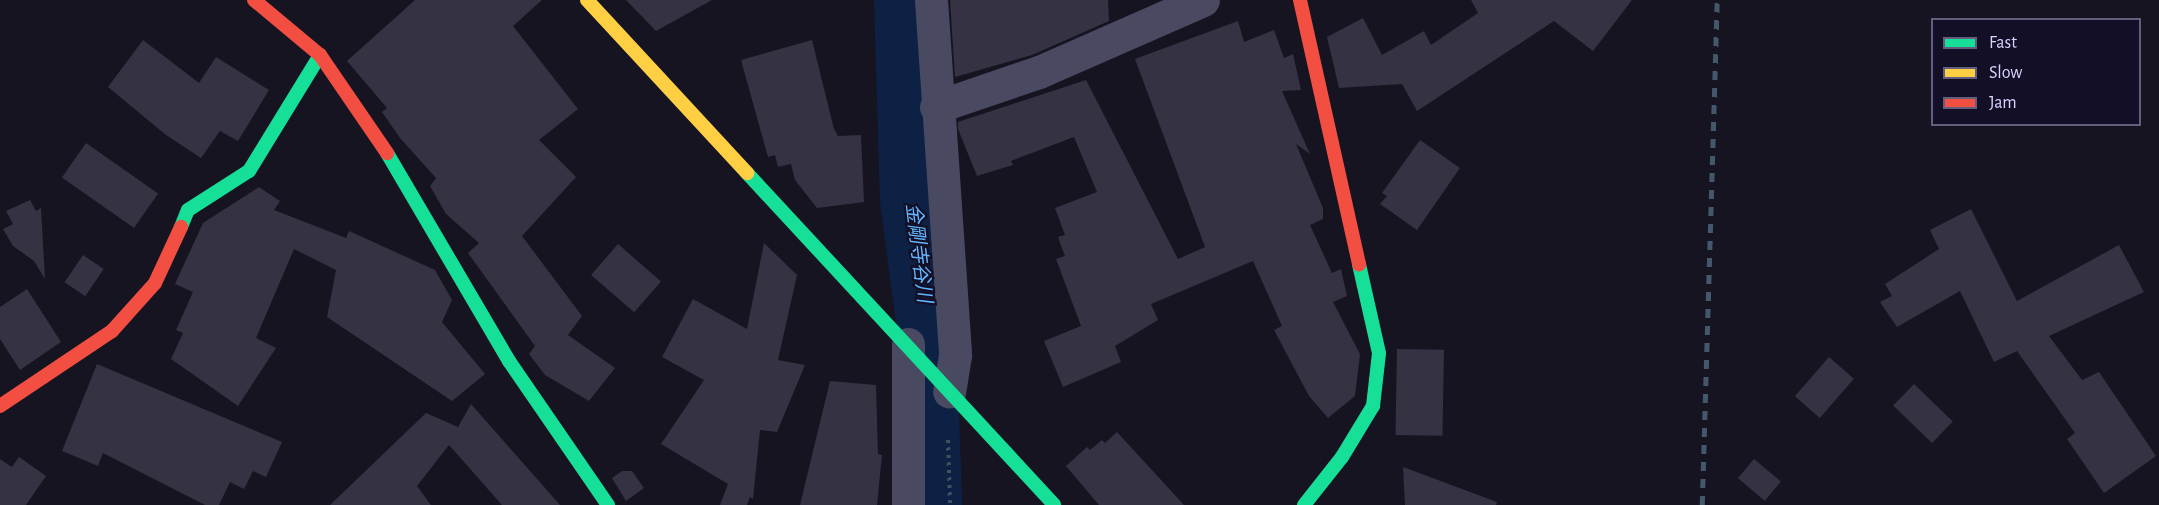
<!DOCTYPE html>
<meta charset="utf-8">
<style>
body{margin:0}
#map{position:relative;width:2159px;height:505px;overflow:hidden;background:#161421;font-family:"Alegreya Sans","Noto Sans JP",sans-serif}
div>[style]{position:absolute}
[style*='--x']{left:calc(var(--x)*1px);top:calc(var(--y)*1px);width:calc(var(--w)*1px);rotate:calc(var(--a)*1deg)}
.river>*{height:60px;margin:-30px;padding:0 30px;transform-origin:30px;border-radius:30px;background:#0d2144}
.building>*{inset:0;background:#343243;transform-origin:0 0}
.path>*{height:4px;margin-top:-2px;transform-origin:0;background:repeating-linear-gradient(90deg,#44505f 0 3px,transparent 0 7.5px)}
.street>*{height:33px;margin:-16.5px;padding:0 16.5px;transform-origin:16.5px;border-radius:16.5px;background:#4a4962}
.fast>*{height:14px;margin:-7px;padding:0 7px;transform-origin:7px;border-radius:7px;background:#16e098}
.slow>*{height:14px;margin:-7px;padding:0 7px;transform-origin:7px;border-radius:7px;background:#ffcf43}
.jam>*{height:14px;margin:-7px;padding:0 7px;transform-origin:7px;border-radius:7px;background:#f24e42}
.rail>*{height:4.5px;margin-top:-2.25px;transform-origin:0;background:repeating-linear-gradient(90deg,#43596b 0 9px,transparent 0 17px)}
span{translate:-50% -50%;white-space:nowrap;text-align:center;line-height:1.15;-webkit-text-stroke:4.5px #130f26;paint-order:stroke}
.water-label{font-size:20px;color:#62b6ff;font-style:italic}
.legend{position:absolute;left:1931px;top:18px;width:210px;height:108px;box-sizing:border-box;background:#130f26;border:2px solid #625e7d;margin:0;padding:8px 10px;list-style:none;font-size:18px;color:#d9d4ff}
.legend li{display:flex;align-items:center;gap:12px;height:30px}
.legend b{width:30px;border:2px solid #625e7d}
</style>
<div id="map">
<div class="river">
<i style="--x:904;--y:0;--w:200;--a:88.3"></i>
<i style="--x:910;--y:200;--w:122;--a:82.5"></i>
<i style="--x:926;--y:321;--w:184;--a:88.1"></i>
</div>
<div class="building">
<i style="clip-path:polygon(415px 0,542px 0,513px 26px,578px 109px,539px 140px,576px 177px,522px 236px,582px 316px,568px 335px,615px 368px,589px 401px,545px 375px,529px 354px,535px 346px,468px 253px,479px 243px,446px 214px,430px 186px,436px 178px,400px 138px,382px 112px,387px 108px,347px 61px)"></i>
<i style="clip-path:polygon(626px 0,712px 0,656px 31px)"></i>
<i style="clip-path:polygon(950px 0,1108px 0,1109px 21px,1032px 55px,955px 77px)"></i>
<i style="clip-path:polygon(1471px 0,1632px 0,1593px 51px,1554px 21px,1417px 111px,1402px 84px,1339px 88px,1327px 37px,1363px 18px,1382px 55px,1424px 31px,1431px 45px,1478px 13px)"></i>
<i style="clip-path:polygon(1238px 21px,1244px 42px,1274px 30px,1284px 58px,1293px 54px,1301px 90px,1282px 91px,1310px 154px,1296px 144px,1323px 208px,1323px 219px,1310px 225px,1332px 273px,1341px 269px,1347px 296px,1333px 302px,1360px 354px,1355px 396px,1328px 418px,1309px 396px,1274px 330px,1282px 326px,1253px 261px,1151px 304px,1158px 320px,1115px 346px,1121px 362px,1063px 387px,1044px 341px,1081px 326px,1056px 259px,1065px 256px,1058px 237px,1065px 235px,1055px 208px,1097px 192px,1074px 137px,1011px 161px,1013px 165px,977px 176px,958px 129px,958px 122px,1086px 80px,1178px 259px,1205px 247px,1135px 59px)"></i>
<i style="clip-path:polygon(143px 40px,199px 83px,216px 57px,269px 90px,238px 141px,220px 131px,201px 158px,166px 135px,108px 87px)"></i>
<i style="clip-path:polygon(812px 40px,834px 129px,838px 136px,861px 135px,864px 202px,817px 208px,795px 180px,791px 164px,778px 167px,775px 155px,768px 157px,741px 60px)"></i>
<i style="clip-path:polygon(1420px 140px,1460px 168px,1417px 230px,1380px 204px,1387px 196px,1382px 193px)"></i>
<i style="left:86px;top:143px;width:88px;height:42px;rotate:35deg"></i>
<i style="clip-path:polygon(259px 187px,280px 201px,274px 210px,346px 238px,349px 231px,435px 270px,452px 300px,442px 322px,485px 374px,452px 401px,327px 317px,336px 270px,294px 249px,256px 338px,276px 348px,238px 406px,171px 359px,183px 333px,176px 330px,193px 292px,175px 284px,203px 223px)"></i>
<i style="clip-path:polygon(30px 200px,36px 211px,41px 208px,45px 279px,34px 261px,13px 246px,3px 229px,13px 224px,6px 211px)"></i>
<i style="clip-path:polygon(1971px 209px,2017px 301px,2119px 245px,2144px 292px,2049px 336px,2082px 380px,2099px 372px,2156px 456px,2104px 493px,2067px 439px,2075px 433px,2017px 351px,1994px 362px,1960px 291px,1897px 327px,1880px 302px,1892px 296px,1885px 284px,1939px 249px,1930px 230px)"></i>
<i style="clip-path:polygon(764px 243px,797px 275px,778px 360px,805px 365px,777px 432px,760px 430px,753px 499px,750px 497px,747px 505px,720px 505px,728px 484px,661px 444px,704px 380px,662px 357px,693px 299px,747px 329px)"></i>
<i style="left:618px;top:244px;width:57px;height:41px;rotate:41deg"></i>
<i style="left:83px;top:255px;width:25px;height:33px;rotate:34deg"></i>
<i style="clip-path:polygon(27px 289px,61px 342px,20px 370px,0 339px,0 307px)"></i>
<i style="left:1397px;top:349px;width:47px;height:86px;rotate:1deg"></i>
<i style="left:1829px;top:357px;width:33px;height:52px;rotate:41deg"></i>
<i style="clip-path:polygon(97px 364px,282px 442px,266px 477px,253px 471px,244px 489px,230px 482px,219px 505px,205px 505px,103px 453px,98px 466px,62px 451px)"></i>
<i style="clip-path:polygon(830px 381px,876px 385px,878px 454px,882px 455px,877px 505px,800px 505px)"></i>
<i style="left:1914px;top:384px;width:54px;height:30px;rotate:44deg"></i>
<i style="clip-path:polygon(471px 404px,560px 505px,502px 505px,449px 445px,417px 486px,431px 505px,330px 505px,426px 413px,458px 427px)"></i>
<i style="clip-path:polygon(1117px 432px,1184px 505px,1099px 505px,1066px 466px,1087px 447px,1090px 450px,1102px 440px,1105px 443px)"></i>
<i style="clip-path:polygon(19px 457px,46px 476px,26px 505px,0 505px,0 459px,12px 467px)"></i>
<i style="left:1754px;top:459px;width:35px;height:25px;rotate:40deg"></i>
<i style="clip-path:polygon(1403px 467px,1497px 502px,1496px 505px,1405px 505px)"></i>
<i style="clip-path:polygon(622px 471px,632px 471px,644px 488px,626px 501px,612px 478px)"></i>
</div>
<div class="path">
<i style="--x:948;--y:440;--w:65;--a:88.2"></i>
</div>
<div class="street">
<i style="--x:931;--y:0;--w:356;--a:86.1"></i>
<i style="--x:955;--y:355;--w:37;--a:99"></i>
<i style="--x:936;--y:107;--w:109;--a:-18.8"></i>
<i style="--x:1039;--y:72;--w:179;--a:-23.7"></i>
<i style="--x:908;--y:505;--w:161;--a:-90"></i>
</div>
<div class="fast">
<i style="--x:387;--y:153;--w:241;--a:59.6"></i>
<i style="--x:509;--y:361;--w:175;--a:55.5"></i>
<i style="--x:747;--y:173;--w:452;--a:47.2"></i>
<i style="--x:181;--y:227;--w:18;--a:-68"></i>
<i style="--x:188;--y:210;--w:72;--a:-32.6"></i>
<i style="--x:249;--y:171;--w:136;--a:-58.5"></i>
<i style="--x:1304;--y:505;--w:61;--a:-51.6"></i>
<i style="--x:1342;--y:457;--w:60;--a:-58.7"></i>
<i style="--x:1373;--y:406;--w:53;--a:-83.5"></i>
<i style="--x:1379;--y:353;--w:91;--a:-102.7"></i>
</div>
<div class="slow">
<i style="--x:587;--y:0;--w:236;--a:47.2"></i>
</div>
<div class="jam">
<i style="--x:254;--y:0;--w:86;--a:39.8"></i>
<i style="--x:320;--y:55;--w:119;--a:55.6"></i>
<i style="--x:1300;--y:0;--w:271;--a:77.4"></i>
<i style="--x:0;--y:406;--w:135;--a:-33.8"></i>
<i style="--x:112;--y:331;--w:64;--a:-48.1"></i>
<i style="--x:155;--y:283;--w:62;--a:-65.1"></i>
</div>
<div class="rail">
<i style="--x:1702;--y:505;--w:505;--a:-88.3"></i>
</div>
<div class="water-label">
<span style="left:918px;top:253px;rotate:83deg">金剛寺谷川</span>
</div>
<ul class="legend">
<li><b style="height:8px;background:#16e098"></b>Fast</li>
<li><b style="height:8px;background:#ffcf43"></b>Slow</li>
<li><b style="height:8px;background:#f24e42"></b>Jam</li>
</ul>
</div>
